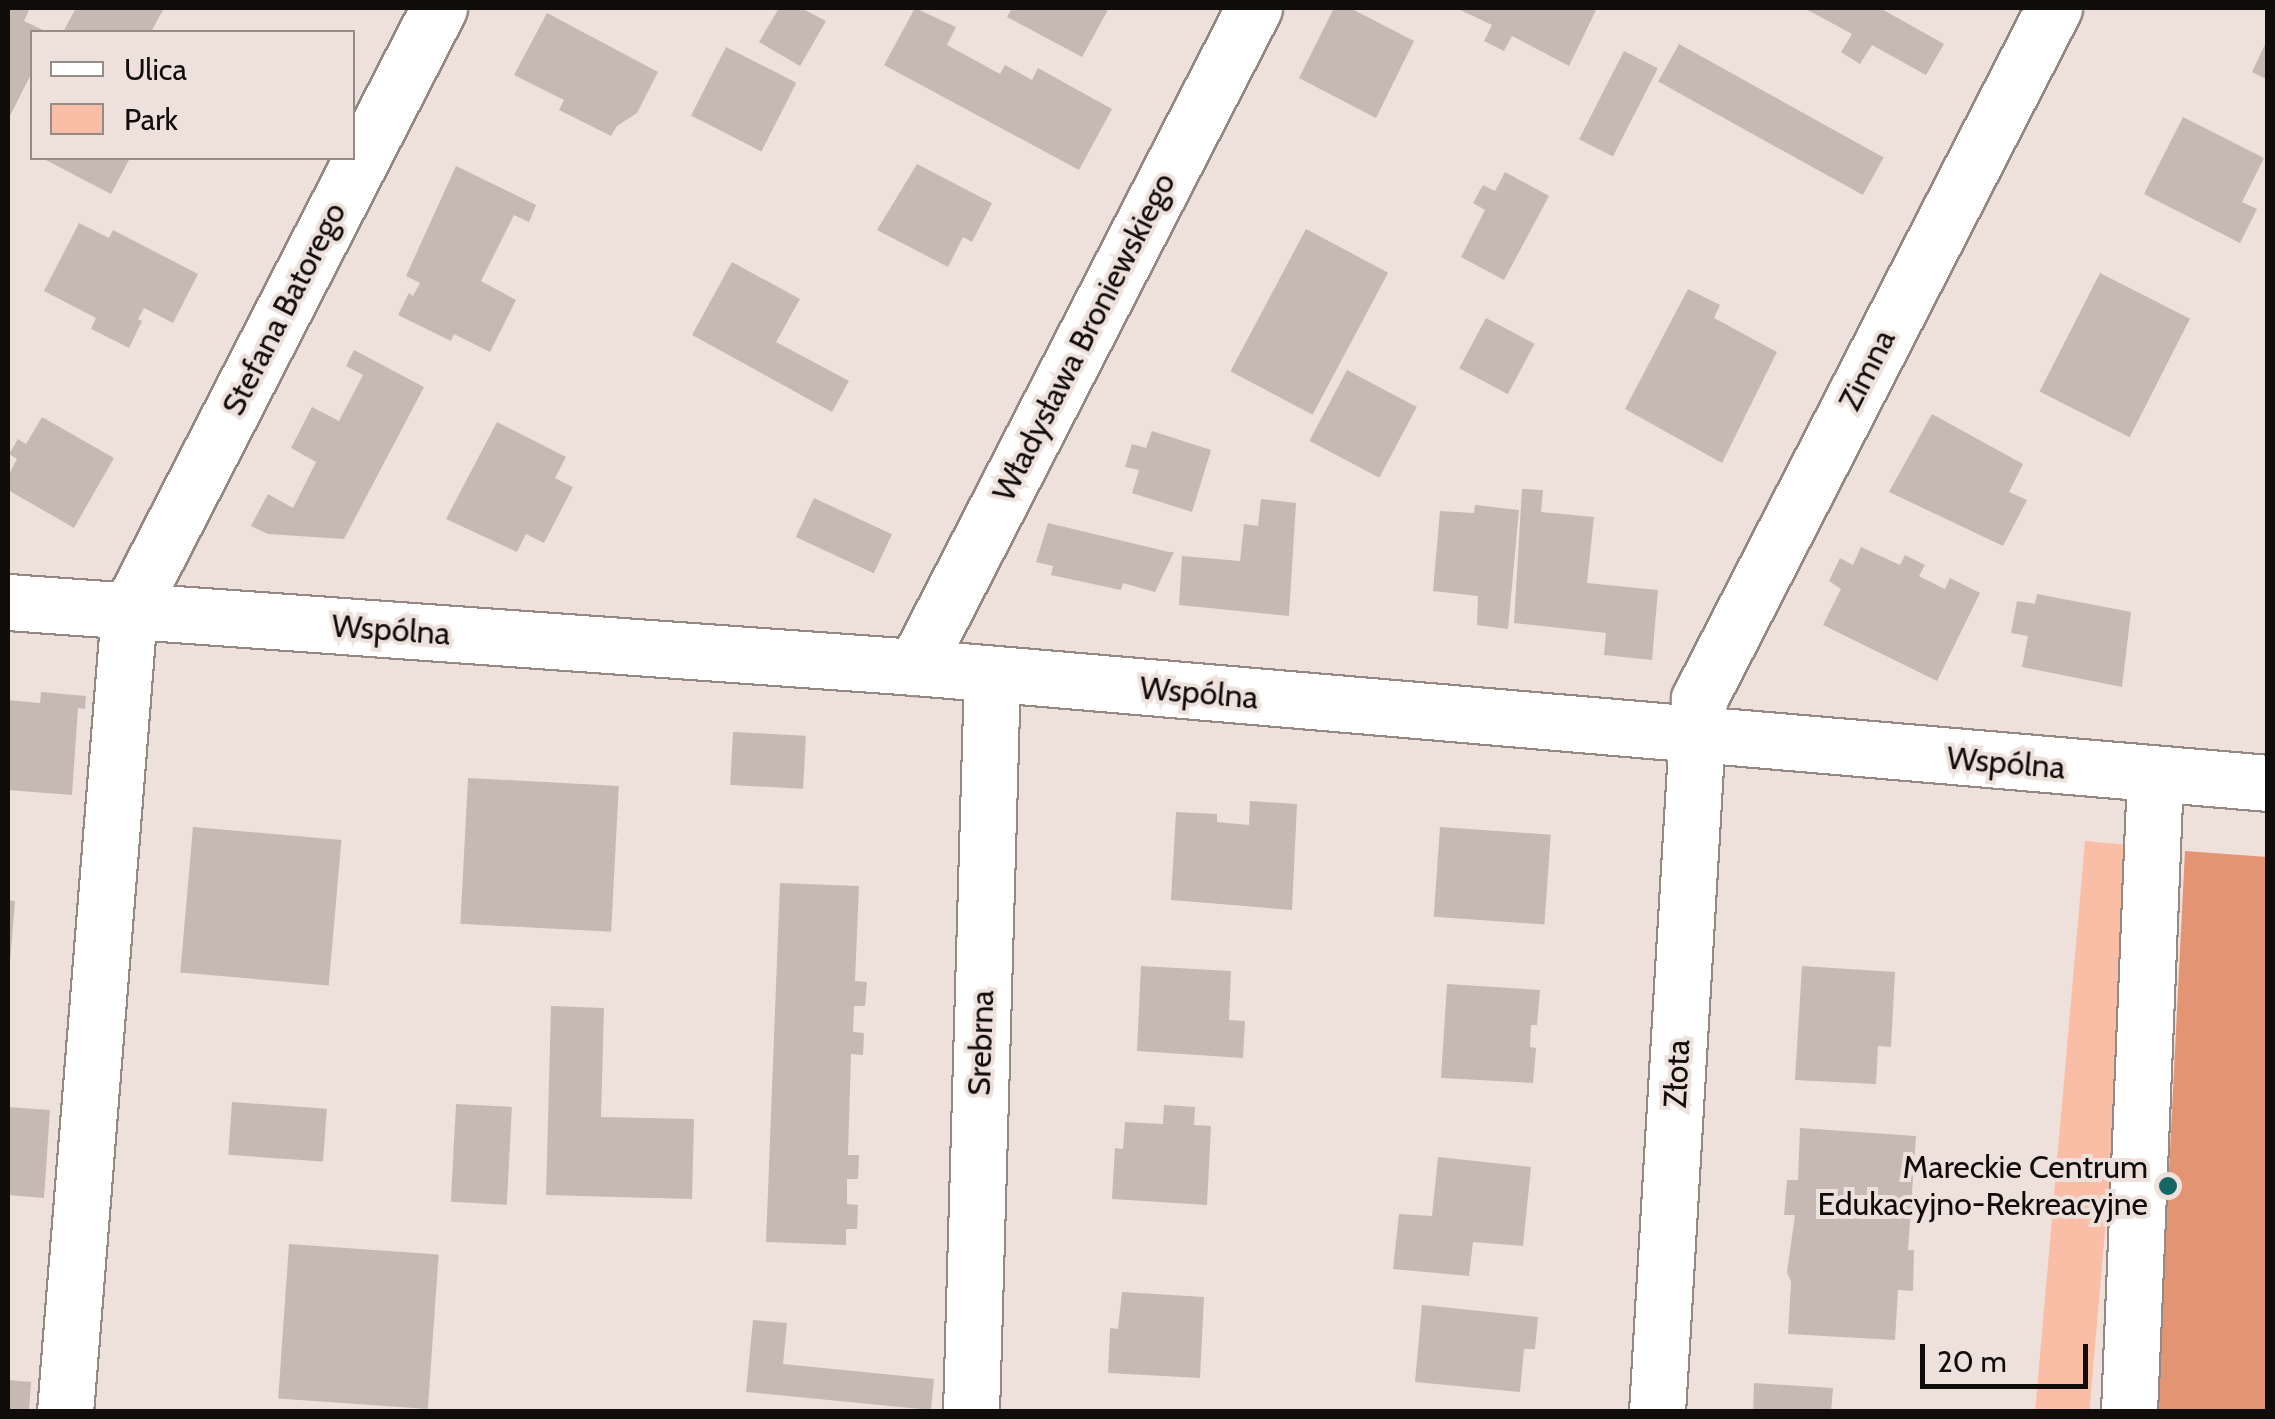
<!DOCTYPE html>
<meta charset="utf-8">
<style>
body{margin:0}
#map{position:relative;width:2275px;height:1419px;overflow:hidden;background:#eee1db;font-family:Cabin,sans-serif}
div>[style]{position:absolute}
[style*='--x']{left:calc(var(--x)*1px);top:calc(var(--y)*1px);width:calc(var(--w)*1px);rotate:calc(var(--a)*1deg)}
.green>*{inset:0;background:#fabea6;transform-origin:0 0}
.forest>*{inset:0;background:#e39473}
.building>*{inset:0;background:#c6b9b4;transform-origin:0 0}
.roads{filter:drop-shadow(2px 0 #958984) drop-shadow(-2px 0 #958984) drop-shadow(0 2px #958984) drop-shadow(0 -2px #958984)}
.minor>*{height:55px;margin:-27.5px;padding:0 27.5px;transform-origin:27.5px;border-radius:27.5px;background:#fff}
.dots>*{width:28px;height:28px;translate:-50% -50%;box-sizing:border-box;border:5px solid #eee1db;border-radius:50%}
span{translate:-50% -50%;white-space:nowrap;text-align:center;line-height:1.15;-webkit-text-stroke:8px #eee1db;paint-order:stroke}
.street-label{font-size:32px;color:#100c0a}
.poi-label{font-size:32px;color:#100c0a}
.right{translate:-100% -50%;text-align:right}
.frame{position:absolute;inset:0;border:10px solid #100c0a;pointer-events:none}
.legend{position:absolute;left:30px;top:30px;width:325px;height:130px;box-sizing:border-box;background:#eee1db;border:2px solid #958c87;margin:0;padding:12px 18px;list-style:none;font-size:30px;color:#100c0a}
.legend li{display:flex;align-items:center;gap:20px;height:50px}
.legend b{width:50px;border:2px solid #958c87}
.scale{position:absolute;left:1920px;top:1344px;width:168px;height:45px;box-sizing:border-box;border:5px solid #100c0a;border-top:0;padding-left:12px;font-size:30px;line-height:35px;white-space:nowrap;color:#100c0a;-webkit-text-stroke:8px #eee1db;paint-order:stroke}
</style>
<div id="map">
<div class="green">
<i style="left:2085px;top:841px;width:54px;height:572px;rotate:5deg"></i>
</div>
<div class="forest">
<i style="clip-path:polygon(2185px 851px,2267px 857px,2267px 1411px,2157px 1411px)"></i>
</div>
<div class="building">
<i style="clip-path:polygon(8px 8px,30px 8px,24px 21px,47px 32px,32px 32px,32px 72px,8px 120px)"></i>
<i style="clip-path:polygon(76px 8px,164px 8px,151px 32px,63px 32px)"></i>
<i style="clip-path:polygon(779px 8px,801px 8px,826px 21px,800px 66px,759px 42px)"></i>
<i style="clip-path:polygon(915px 8px,956px 27px,947px 45px,1000px 74px,1005px 65px,1032px 80px,1038px 68px,1112px 109px,1079px 170px,884px 65px)"></i>
<i style="clip-path:polygon(1012px 8px,1109px 8px,1082px 57px,1007px 17px)"></i>
<i style="clip-path:polygon(1334px 8px,1350px 8px,1414px 41px,1376px 118px,1299px 78px)"></i>
<i style="clip-path:polygon(1456px 8px,1597px 8px,1569px 66px,1512px 36px,1504px 51px,1484px 41px,1492px 25px)"></i>
<i style="clip-path:polygon(1804px 8px,1880px 8px,1944px 44px,1926px 75px,1872px 45px,1860px 64px,1841px 52px,1852px 34px)"></i>
<i style="clip-path:polygon(547px 13px,658px 72px,637px 113px,617px 126px,611px 136px,559px 110px,564px 100px,514px 75px)"></i>
<i style="clip-path:polygon(2268px 38px,2268px 80px,2252px 72px)"></i>
<i style="left:1679px;top:44px;width:234px;height:43px;rotate:29deg"></i>
<i style="left:726px;top:47px;width:79px;height:77px;rotate:27deg"></i>
<i style="left:1624px;top:51px;width:38px;height:99px;rotate:27deg"></i>
<i style="clip-path:polygon(2183px 117px,2264px 158px,2242px 202px,2257px 209px,2240px 243px,2144px 194px)"></i>
<i style="clip-path:polygon(42px 158px,130px 158px,111px 194px)"></i>
<i style="clip-path:polygon(917px 164px,992px 203px,972px 242px,963px 237px,948px 267px,877px 230px)"></i>
<i style="clip-path:polygon(456px 166px,536px 205px,529px 222px,514px 215px,481px 281px,516px 300px,490px 352px,454px 334px,451px 341px,398px 315px,409px 293px,413px 296px,420px 283px,406px 276px)"></i>
<i style="clip-path:polygon(1505px 172px,1549px 196px,1504px 280px,1461px 257px,1485px 210px,1473px 203px,1483px 185px,1495px 191px)"></i>
<i style="clip-path:polygon(79px 223px,109px 238px,113px 230px,198px 274px,173px 323px,144px 308px,138px 319px,142px 321px,129px 348px,91px 329px,96px 318px,44px 291px)"></i>
<i style="left:1306px;top:229px;width:93px;height:161px;rotate:28deg"></i>
<i style="clip-path:polygon(732px 262px,800px 299px,776px 342px,849px 381px,832px 412px,692px 335px)"></i>
<i style="left:2100px;top:273px;width:101px;height:133px;rotate:27deg"></i>
<i style="clip-path:polygon(1688px 289px,1720px 305px,1714px 318px,1777px 352px,1722px 463px,1625px 409px)"></i>
<i style="left:1486px;top:318px;width:55px;height:57px;rotate:28deg"></i>
<i style="clip-path:polygon(354px 350px,424px 387px,344px 539px,268px 534px,251px 526px,268px 494px,293px 508px,316px 462px,291px 448px,312px 407px,339px 421px,363px 375px,346px 366px)"></i>
<i style="left:1347px;top:370px;width:79px;height:80px;rotate:28deg"></i>
<i style="clip-path:polygon(1932px 414px,2023px 464px,2009px 492px,2027px 500px,2003px 546px,1889px 492px)"></i>
<i style="clip-path:polygon(42px 417px,114px 458px,74px 528px,8px 490px,8px 476px,17px 459px,9px 454px,18px 439px,26px 444px)"></i>
<i style="clip-path:polygon(497px 422px,566px 457px,555px 478px,573px 487px,544px 543px,526px 534px,517px 552px,446px 519px)"></i>
<i style="clip-path:polygon(1152px 431px,1211px 450px,1192px 512px,1132px 493px,1139px 470px,1125px 467px,1132px 444px,1146px 448px)"></i>
<i style="clip-path:polygon(1522px 489px,1543px 490px,1541px 512px,1594px 517px,1587px 583px,1658px 590px,1652px 660px,1604px 655px,1606px 633px,1514px 623px)"></i>
<i style="left:814px;top:498px;width:86px;height:43px;rotate:25deg"></i>
<i style="clip-path:polygon(1261px 499px,1296px 503px,1289px 616px,1179px 605px,1182px 556px,1240px 561px,1244px 524px,1258px 526px)"></i>
<i style="clip-path:polygon(1475px 505px,1519px 510px,1508px 629px,1477px 625px,1478px 596px,1433px 591px,1440px 511px,1474px 513px)"></i>
<i style="clip-path:polygon(1048px 523px,1169px 552px,1174px 552px,1155px 592px,1123px 583px,1121px 590px,1051px 575px,1053px 566px,1036px 562px)"></i>
<i style="clip-path:polygon(1861px 547px,1900px 565px,1905px 555px,1925px 565px,1919px 576px,1945px 589px,1950px 578px,1980px 593px,1937px 681px,1823px 625px,1841px 589px,1829px 581px,1840px 558px,1853px 565px)"></i>
<i style="clip-path:polygon(2037px 594px,2131px 612px,2122px 687px,2022px 667px,2028px 636px,2011px 633px,2017px 601px,2035px 604px)"></i>
<i style="clip-path:polygon(41px 692px,86px 696px,85px 709px,78px 708px,72px 795px,8px 790px,8px 700px,40px 703px)"></i>
<i style="left:733px;top:732px;width:73px;height:53px;rotate:3deg"></i>
<i style="left:468px;top:778px;width:151px;height:146px;rotate:3deg"></i>
<i style="clip-path:polygon(1250px 801px,1297px 804px,1292px 910px,1171px 900px,1176px 812px,1217px 814px,1217px 822px,1249px 825px)"></i>
<i style="left:193px;top:827px;width:149px;height:146px;rotate:5deg"></i>
<i style="left:1440px;top:827px;width:111px;height:90px;rotate:4deg"></i>
<i style="clip-path:polygon(780px 883px,859px 886px,855px 981px,867px 982px,865px 1006px,854px 1006px,853px 1032px,864px 1033px,863px 1055px,851px 1054px,848px 1155px,859px 1155px,858px 1179px,847px 1179px,847px 1204px,858px 1205px,857px 1229px,846px 1229px,846px 1245px,766px 1242px)"></i>
<i style="clip-path:polygon(8px 900px,15px 901px,10px 963px,8px 962px)"></i>
<i style="clip-path:polygon(1141px 966px,1231px 971px,1229px 1020px,1245px 1021px,1243px 1058px,1137px 1051px)"></i>
<i style="clip-path:polygon(1802px 966px,1895px 972px,1891px 1047px,1878px 1046px,1876px 1084px,1795px 1080px)"></i>
<i style="clip-path:polygon(1447px 984px,1540px 990px,1537px 1025px,1531px 1025px,1530px 1047px,1536px 1048px,1533px 1083px,1441px 1078px)"></i>
<i style="clip-path:polygon(551px 1006px,604px 1008px,601px 1117px,694px 1119px,692px 1199px,546px 1195px)"></i>
<i style="left:232px;top:1102px;width:95px;height:53px;rotate:4deg"></i>
<i style="left:456px;top:1104px;width:56px;height:98px;rotate:3deg"></i>
<i style="clip-path:polygon(1164px 1105px,1195px 1107px,1194px 1125px,1211px 1126px,1207px 1205px,1112px 1199px,1115px 1148px,1123px 1149px,1125px 1122px,1163px 1124px)"></i>
<i style="clip-path:polygon(8px 1107px,50px 1110px,44px 1198px,8px 1195px)"></i>
<i style="clip-path:polygon(1800px 1128px,1916px 1136px,1908px 1250px,1914px 1250px,1913px 1291px,1898px 1290px,1895px 1340px,1788px 1334px,1791px 1282px,1787px 1272px,1795px 1215px,1784px 1215px,1787px 1180px,1798px 1180px)"></i>
<i style="clip-path:polygon(1438px 1157px,1531px 1167px,1523px 1246px,1473px 1242px,1469px 1276px,1393px 1269px,1399px 1214px,1432px 1216px)"></i>
<i style="left:289px;top:1244px;width:150px;height:155px;rotate:4deg"></i>
<i style="clip-path:polygon(1122px 1292px,1204px 1297px,1200px 1378px,1108px 1373px,1110px 1328px,1118px 1329px)"></i>
<i style="clip-path:polygon(1422px 1305px,1538px 1317px,1535px 1349px,1524px 1349px,1520px 1392px,1415px 1382px)"></i>
<i style="clip-path:polygon(753px 1320px,787px 1323px,783px 1364px,934px 1379px,931px 1410px,746px 1392px)"></i>
<i style="clip-path:polygon(8px 1380px,31px 1382px,29px 1412px,8px 1412px)"></i>
<i style="clip-path:polygon(1754px 1383px,1833px 1388px,1831px 1412px,1753px 1412px)"></i>
</div>
<div class="roads">
<div class="minor">
<i style="--x:8;--y:602;--w:909;--a:4.1"></i>
<i style="--x:915;--y:667;--w:1358;--a:4.9"></i>
<i style="--x:915;--y:667;--w:741;--a:-62.78"></i>
<i style="--x:65;--y:1412;--w:804;--a:-85.43"></i>
<i style="--x:129;--y:611;--w:678;--a:-62.79"></i>
<i style="--x:971;--y:1412;--w:737;--a:-88.37"></i>
<i style="--x:1657;--y:1412;--w:714;--a:-86.63"></i>
<i style="--x:1699;--y:699;--w:777;--a:-62.81"></i>
<i style="--x:2129;--y:1412;--w:638;--a:-87.66"></i>
</div>
</div>
<div class="dots">
<i style="left:2168px;top:1186px;background:#176666"></i>
</div>
<div class="street-label">
<span style="left:284px;top:309px;rotate:-63deg">Stefana Batorego</span>
<span style="left:1084px;top:337px;rotate:-63deg">Władysława Broniewskiego</span>
<span style="left:1867px;top:370px;rotate:-63deg">Zimna</span>
<span style="left:391px;top:630px;rotate:4deg">Wspólna</span>
<span style="left:1199px;top:693px;rotate:5deg">Wspólna</span>
<span style="left:2006px;top:763px;rotate:5deg">Wspólna</span>
<span style="left:981px;top:1043px;rotate:-88deg">Srebrna</span>
<span style="left:1677px;top:1074px;rotate:-87deg">Złota</span>
</div>
<div class="poi-label">
<span class="right" style="left:2148px;top:1186px">Mareckie Centrum<br>Edukacyjno-Rekreacyjne</span>
</div>
<div class="frame"></div>
<ul class="legend">
<li><b style="height:12px;background:#fff"></b>Ulica</li>
<li><b style="height:28px;background:#fabea6"></b>Park</li>
</ul>
<div class="scale">20 m</div>
</div>
